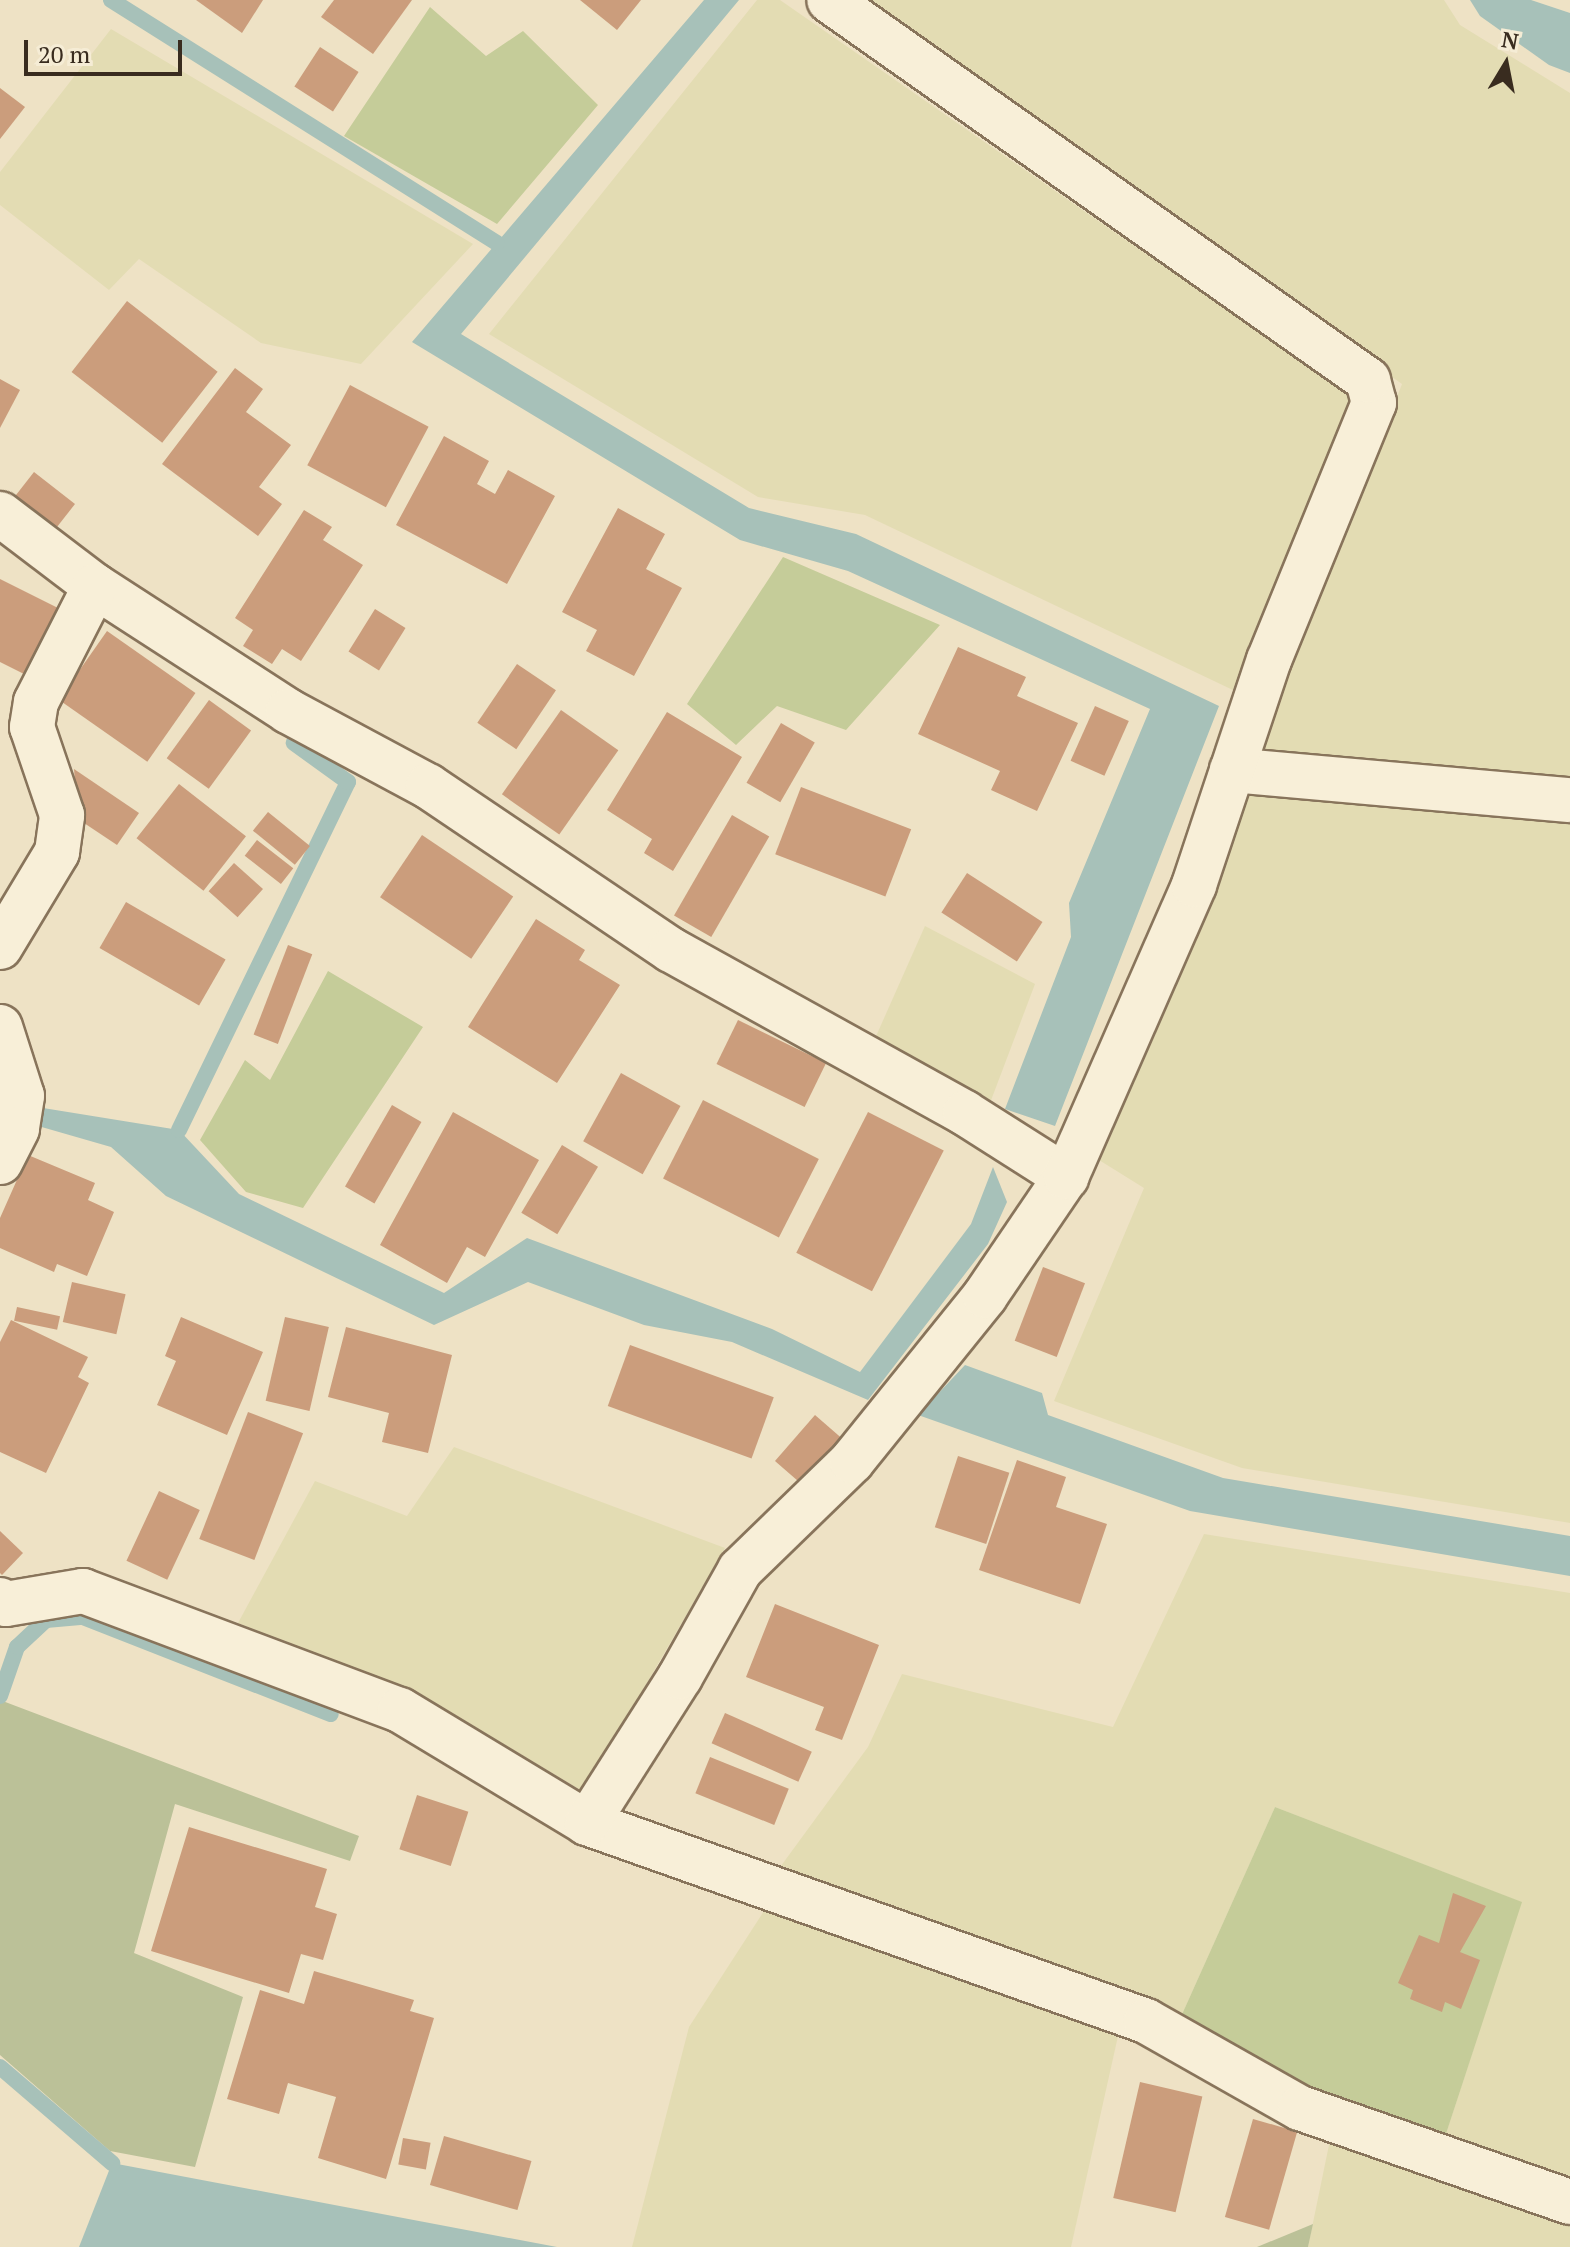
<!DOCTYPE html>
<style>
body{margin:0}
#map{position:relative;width:1570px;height:2247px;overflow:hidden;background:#eee2c5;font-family:"PT Serif",serif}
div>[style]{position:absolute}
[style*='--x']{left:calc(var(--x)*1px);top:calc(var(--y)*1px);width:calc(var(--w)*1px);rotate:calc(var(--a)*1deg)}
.farmland>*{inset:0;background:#e3dcb3}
.green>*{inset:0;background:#c5cc99}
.cemetery>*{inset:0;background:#bbc198}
.water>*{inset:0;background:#a7c1b9}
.stream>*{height:16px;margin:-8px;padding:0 8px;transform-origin:8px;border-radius:8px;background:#a7c1b9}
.building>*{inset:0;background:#cb9d7c;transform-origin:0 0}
.roads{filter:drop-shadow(2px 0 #88745b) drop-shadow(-2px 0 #88745b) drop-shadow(0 2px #88745b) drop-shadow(0 -2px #88745b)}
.minor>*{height:44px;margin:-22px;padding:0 22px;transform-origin:22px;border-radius:22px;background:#f8efd8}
span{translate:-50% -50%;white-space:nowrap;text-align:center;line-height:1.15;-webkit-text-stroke:6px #f5ecd5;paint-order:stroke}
.north{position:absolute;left:1466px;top:24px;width:80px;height:80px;-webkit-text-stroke:6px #f5ecd5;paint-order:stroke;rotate:10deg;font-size:22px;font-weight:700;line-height:32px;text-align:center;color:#392c1f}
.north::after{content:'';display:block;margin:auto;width:28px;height:36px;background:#392c1f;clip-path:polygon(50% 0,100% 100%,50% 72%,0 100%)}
.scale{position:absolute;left:24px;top:40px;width:158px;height:36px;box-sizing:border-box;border:4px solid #392c1f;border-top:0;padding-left:10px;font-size:24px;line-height:28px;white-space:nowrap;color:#392c1f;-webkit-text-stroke:6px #f5ecd5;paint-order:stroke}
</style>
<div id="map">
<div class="farmland">
<i style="clip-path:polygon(757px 0,780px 0,1352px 397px,1235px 691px,865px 515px,758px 497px,489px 334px)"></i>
<i style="clip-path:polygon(860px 0,1444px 0,1460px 25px,1570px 93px,1570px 776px,1259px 751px,1402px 384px)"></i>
<i style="clip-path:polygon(111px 29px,325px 156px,473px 244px,361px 364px,261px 343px,139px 259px,109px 290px,0 205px,0 172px)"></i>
<i style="clip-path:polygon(1246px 793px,1570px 822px,1570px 1523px,1242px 1468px,1054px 1401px,1144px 1188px,1099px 1160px)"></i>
<i style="clip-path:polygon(925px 926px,1035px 984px,990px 1103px,873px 1043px)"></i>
<i style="clip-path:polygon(454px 1447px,725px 1548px,584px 1792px,431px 1701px,238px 1623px,315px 1481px,407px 1516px)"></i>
<i style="clip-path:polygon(1204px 1534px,1570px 1593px,1570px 2181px,1444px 2140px,1521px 1902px,1275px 1807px,1179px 2021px,778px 1870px,868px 1747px,902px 1674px,1113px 1727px)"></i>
<i style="clip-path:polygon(766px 1908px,1118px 2036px,1071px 2247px,632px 2247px,689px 2027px)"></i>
<i style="clip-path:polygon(1330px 2140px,1570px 2221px,1570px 2247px,1308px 2247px)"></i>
</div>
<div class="green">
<i style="clip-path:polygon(430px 7px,486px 56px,523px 31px,598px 105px,497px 224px,344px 136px)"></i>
<i style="clip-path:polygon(783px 557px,940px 625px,846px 730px,777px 706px,736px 745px,687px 704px)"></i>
<i style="clip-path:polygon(328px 971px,423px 1027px,303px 1208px,246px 1192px,200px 1140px,245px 1060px,270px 1080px)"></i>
<i style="clip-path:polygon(1275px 1807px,1522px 1902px,1444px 2140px,1313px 2093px,1179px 2021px)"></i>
</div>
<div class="cemetery">
<i style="clip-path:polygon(0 1700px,359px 1836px,350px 1861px,175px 1804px,134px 1953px,243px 1997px,195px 2167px,110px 2151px,0 2055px)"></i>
<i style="clip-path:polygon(1313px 2224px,1308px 2247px,1257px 2247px)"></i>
</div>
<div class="water">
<i style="clip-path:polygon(704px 0,739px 0,461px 334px,749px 508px,856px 534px,1219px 706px,1055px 1126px,1005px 1109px,1071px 937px,1069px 903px,1150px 709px,848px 571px,740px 540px,412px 342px)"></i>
<i style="clip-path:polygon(1470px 0,1531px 0,1570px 13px,1570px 73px,1549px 65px,1480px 16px)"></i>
<i style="clip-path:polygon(6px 1102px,179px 1130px,239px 1194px,444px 1293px,527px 1238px,772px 1329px,860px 1372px,971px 1224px,993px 1167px,1007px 1202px,988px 1244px,868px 1400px,732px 1342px,644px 1325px,528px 1282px,434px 1325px,166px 1196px,111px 1147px,0 1115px)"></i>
<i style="clip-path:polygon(965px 1365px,1042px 1393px,1048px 1415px,1223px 1478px,1570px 1536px,1570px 1576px,1190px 1511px,918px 1415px)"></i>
<i style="clip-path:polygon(112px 2163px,557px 2247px,79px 2247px)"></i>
</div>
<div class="stream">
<i style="--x:111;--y:0;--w:456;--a:32.2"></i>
<i style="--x:179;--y:1130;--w:387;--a:-64.1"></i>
<i style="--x:348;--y:782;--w:67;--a:-144.2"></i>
<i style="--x:0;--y:1696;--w:52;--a:-70.9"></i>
<i style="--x:17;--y:1647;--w:40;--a:-43"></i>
<i style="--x:46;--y:1620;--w:37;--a:-5"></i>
<i style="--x:83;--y:1617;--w:266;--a:21.4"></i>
<i style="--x:0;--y:2067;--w:148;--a:40.6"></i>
</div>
<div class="building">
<i style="clip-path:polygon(196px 0,263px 0,242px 33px)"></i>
<i style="clip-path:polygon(334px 0,412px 0,373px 54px,321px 17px)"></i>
<i style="clip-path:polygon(580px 0,641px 0,617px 30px)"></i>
<i style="left:320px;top:47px;width:46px;height:47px;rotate:33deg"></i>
<i style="clip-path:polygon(0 88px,25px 107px,0 139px)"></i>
<i style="left:127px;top:301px;width:115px;height:90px;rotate:38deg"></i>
<i style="clip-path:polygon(235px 368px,263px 389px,246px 412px,291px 445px,259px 487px,282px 504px,258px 536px,162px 464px)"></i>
<i style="clip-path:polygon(0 379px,20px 390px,0 428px)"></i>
<i style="left:350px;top:385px;width:89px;height:91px;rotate:28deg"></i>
<i style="clip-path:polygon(444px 436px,489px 461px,477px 484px,495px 494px,508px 470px,555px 496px,507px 584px,396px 525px)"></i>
<i style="left:34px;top:472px;width:52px;height:34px;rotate:38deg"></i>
<i style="clip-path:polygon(618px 508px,665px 534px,646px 569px,682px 588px,634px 676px,586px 651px,597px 630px,562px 612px)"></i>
<i style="clip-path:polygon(304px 510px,332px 527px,323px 540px,363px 565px,301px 661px,282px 649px,272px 664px,243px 646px,253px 630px,235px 618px)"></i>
<i style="clip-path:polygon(0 579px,60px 609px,28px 676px,0 662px)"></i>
<i style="left:375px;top:609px;width:36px;height:50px;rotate:32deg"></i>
<i style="left:107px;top:631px;width:108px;height:84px;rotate:35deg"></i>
<i style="clip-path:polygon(958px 647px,1026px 677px,1017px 696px,1078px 723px,1037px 811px,991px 790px,1000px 771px,918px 734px)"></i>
<i style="left:517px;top:664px;width:47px;height:71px;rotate:34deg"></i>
<i style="left:209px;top:700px;width:52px;height:72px;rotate:36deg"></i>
<i style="left:1095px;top:706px;width:37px;height:60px;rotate:24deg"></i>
<i style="left:561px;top:710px;width:70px;height:103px;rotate:35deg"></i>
<i style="clip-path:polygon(667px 712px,742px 757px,673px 871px,644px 853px,652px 839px,607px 810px)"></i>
<i style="left:781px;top:723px;width:39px;height:69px;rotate:30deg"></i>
<i style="clip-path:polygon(74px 769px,139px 813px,117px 845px,78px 819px)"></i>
<i style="left:179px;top:784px;width:85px;height:69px;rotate:38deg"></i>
<i style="left:801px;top:787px;width:118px;height:72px;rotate:21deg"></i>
<i style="left:268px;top:812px;width:54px;height:24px;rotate:39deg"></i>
<i style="left:732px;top:815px;width:43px;height:116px;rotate:30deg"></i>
<i style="left:422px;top:835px;width:110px;height:75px;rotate:34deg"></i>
<i style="left:257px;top:840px;width:46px;height:20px;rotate:38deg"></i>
<i style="left:234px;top:863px;width:39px;height:38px;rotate:42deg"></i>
<i style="left:967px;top:873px;width:90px;height:47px;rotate:33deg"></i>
<i style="left:126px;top:902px;width:115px;height:53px;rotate:30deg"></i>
<i style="clip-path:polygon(536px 919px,585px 950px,579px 960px,620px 985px,557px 1083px,468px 1027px)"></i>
<i style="left:288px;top:945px;width:26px;height:96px;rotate:21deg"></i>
<i style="left:738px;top:1020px;width:98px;height:49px;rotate:26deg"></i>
<i style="left:621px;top:1073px;width:68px;height:78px;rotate:29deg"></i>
<i style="left:703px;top:1100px;width:130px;height:88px;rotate:27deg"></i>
<i style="left:392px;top:1105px;width:34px;height:94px;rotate:30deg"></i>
<i style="clip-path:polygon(453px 1112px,539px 1160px,485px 1257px,467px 1247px,447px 1283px,380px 1245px)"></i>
<i style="left:868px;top:1112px;width:85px;height:158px;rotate:27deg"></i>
<i style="left:562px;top:1145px;width:42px;height:79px;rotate:31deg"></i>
<i style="clip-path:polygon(28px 1155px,95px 1183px,88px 1200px,114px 1212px,87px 1276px,57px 1264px,54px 1272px,0 1248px,0 1218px)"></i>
<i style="left:1043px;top:1267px;width:45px;height:79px;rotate:21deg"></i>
<i style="left:72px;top:1282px;width:55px;height:41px;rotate:13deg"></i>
<i style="left:17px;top:1307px;width:44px;height:14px;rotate:12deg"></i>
<i style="clip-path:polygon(181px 1317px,263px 1352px,227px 1435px,157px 1405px,176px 1361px,165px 1356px)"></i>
<i style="left:285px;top:1317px;width:45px;height:86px;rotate:13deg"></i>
<i style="clip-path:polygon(11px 1320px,88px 1357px,78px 1377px,89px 1383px,46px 1473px,0 1452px,0 1342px)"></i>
<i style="clip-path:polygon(346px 1327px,452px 1355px,428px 1453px,382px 1442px,389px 1413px,328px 1397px)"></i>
<i style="left:630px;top:1345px;width:153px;height:65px;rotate:20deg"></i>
<i style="left:248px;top:1412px;width:59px;height:136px;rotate:21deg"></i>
<i style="left:815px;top:1415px;width:40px;height:61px;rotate:41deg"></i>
<i style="left:958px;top:1456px;width:54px;height:75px;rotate:18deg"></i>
<i style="clip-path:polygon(1017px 1460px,1066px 1477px,1056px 1507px,1107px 1524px,1080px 1604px,979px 1570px)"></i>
<i style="left:159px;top:1491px;width:45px;height:77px;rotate:25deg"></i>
<i style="clip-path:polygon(0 1531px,23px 1553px,2px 1575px,0 1573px)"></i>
<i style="clip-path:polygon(775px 1604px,879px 1645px,842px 1740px,815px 1730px,824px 1707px,746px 1677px)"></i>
<i style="left:725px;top:1713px;width:95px;height:33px;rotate:24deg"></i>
<i style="left:710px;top:1757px;width:85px;height:39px;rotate:22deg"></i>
<i style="left:417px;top:1795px;width:54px;height:57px;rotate:18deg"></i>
<i style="clip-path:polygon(189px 1827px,327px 1869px,315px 1907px,337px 1914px,323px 1960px,301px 1954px,289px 1993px,151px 1951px)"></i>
<i style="clip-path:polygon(1453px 1893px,1486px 1906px,1460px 1952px,1480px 1960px,1461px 2009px,1445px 2002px,1442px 2012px,1410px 1999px,1413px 1990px,1398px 1983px,1419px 1935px,1439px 1943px)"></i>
<i style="clip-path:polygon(314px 1971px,414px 2000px,410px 2011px,434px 2018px,386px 2179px,318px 2158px,336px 2097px,288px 2083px,279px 2114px,227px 2099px,260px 1990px,304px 2004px)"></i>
<i style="left:1140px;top:2082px;width:64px;height:119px;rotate:13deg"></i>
<i style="left:1253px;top:2119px;width:46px;height:102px;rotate:16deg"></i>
<i style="left:444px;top:2136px;width:91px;height:51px;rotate:16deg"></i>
<i style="left:403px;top:2138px;width:28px;height:27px;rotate:10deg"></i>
</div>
<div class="roads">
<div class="minor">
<i style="--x:0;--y:514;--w:119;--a:37.2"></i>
<i style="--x:95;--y:586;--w:230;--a:32.9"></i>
<i style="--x:288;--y:711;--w:159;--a:28.2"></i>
<i style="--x:428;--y:786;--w:293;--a:34"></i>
<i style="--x:671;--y:950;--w:336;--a:29"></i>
<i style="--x:965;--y:1113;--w:120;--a:32.4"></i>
<i style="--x:1232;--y:770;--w:339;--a:5.1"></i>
<i style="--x:0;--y:947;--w:111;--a:-59"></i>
<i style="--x:57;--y:852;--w:37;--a:-82"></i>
<i style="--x:62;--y:815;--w:93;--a:-108.8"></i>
<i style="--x:32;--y:727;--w:25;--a:-81"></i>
<i style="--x:36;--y:702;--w:130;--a:-63"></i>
<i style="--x:0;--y:1027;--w:72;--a:72.3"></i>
<i style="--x:22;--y:1096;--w:33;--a:99"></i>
<i style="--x:17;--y:1129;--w:37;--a:117"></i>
<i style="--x:0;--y:1600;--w:7;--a:34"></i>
<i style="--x:6;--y:1604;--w:78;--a:-9.6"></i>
<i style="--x:83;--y:1591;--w:339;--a:20.6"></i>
<i style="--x:400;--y:1710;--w:218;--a:31.1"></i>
<i style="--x:587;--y:1823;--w:593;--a:19.5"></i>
<i style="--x:1146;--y:2021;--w:177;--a:29.5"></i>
<i style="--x:1300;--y:2108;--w:286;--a:19.2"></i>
<i style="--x:587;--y:1823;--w:173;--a:-57.5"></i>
<i style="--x:680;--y:1677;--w:123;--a:-60.7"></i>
<i style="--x:740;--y:1570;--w:156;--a:-44.2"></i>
<i style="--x:852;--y:1461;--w:212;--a:-51.1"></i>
<i style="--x:985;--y:1296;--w:144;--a:-55.8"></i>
<i style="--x:1066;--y:1177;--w:319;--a:-66.3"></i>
<i style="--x:1194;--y:885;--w:237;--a:-71.6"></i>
<i style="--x:1269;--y:660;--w:278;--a:-67.8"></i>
<i style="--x:1374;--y:403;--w:24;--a:-105"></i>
<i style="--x:1368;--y:380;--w:659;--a:-144.82"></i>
</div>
</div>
<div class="north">N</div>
<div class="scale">20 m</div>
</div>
